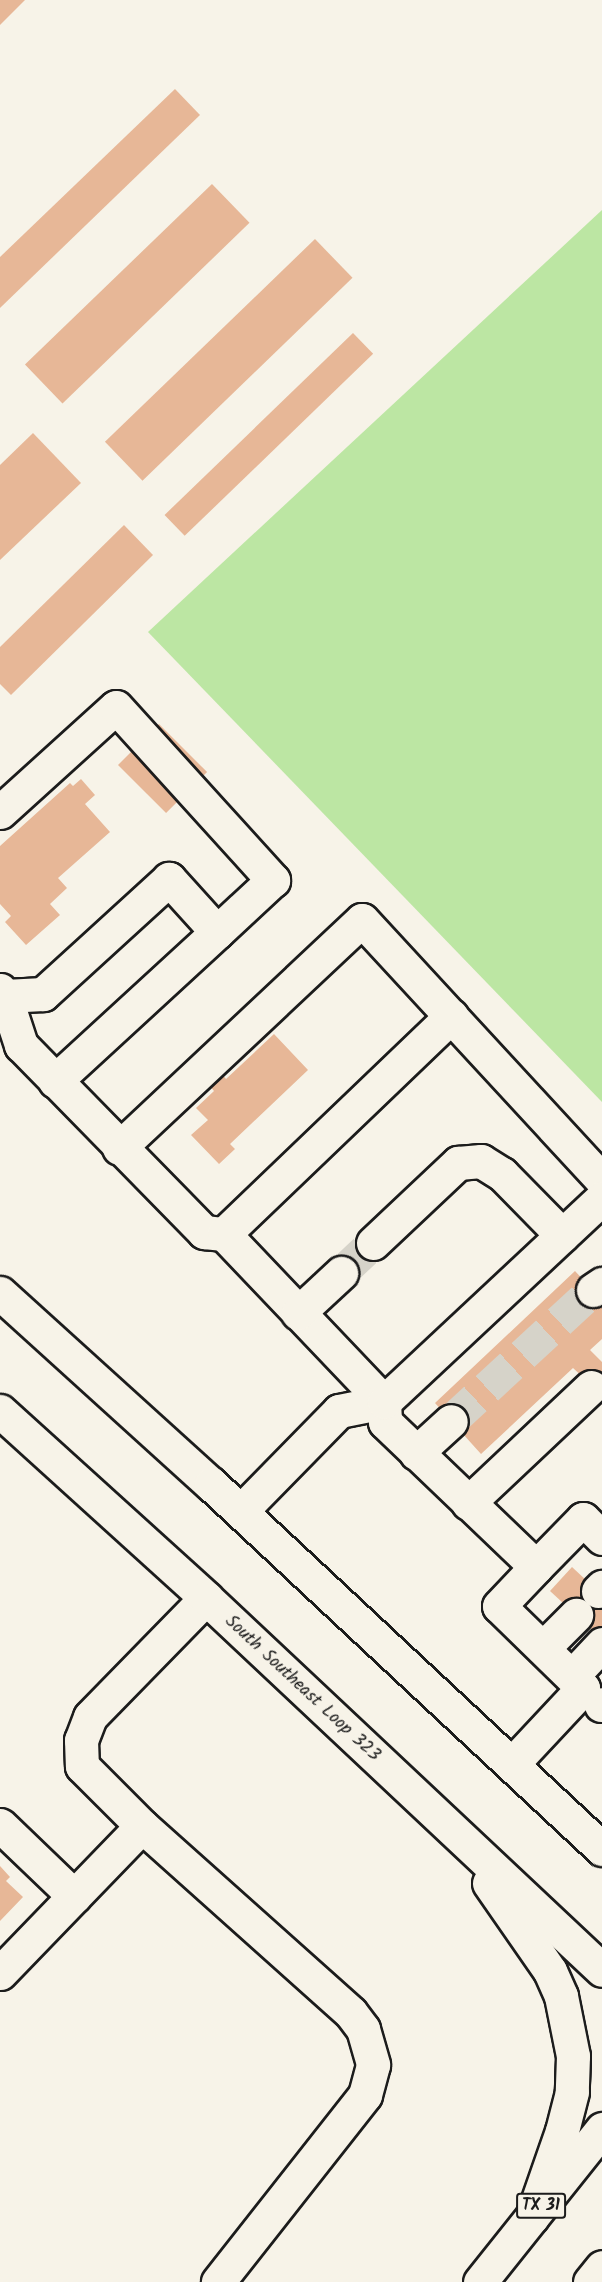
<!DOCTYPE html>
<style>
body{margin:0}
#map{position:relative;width:602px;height:2282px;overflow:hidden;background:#f7f3e8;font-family:Kalam,sans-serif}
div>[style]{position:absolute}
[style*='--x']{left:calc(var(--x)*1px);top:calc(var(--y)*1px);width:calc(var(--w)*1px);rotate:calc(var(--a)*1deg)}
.green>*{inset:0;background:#bce6a3}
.building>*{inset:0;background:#e7b797;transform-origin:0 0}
.minor-tunnel>*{height:33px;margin-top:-16.5px;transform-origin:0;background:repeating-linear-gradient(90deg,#d6d3c9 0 33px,transparent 0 49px)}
.roads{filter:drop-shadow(2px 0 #1c1c1c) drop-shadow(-2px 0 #1c1c1c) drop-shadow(0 2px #1c1c1c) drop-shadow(0 -2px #1c1c1c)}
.minor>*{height:33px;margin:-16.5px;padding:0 16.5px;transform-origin:16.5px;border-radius:16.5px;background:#f7f3e8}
.major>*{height:33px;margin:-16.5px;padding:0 16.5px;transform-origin:16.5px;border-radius:16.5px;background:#f7f3e8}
.highway>*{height:33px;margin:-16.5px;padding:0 16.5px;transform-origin:16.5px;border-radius:16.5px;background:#f7f3e8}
span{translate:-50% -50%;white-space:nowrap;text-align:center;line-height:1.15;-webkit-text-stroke:4.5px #f7f3e8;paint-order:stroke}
.shield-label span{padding:2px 4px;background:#f7f3e8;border:2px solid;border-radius:4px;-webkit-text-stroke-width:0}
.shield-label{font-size:16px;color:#1c1c1c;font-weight:700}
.street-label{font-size:18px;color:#1c1c1c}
</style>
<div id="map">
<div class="green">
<i style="clip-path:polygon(602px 210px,602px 1102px,148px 632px)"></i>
</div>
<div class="building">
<i style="clip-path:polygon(0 0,25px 0,0 25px)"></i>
<i style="clip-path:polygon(175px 89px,200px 115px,0 308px,0 257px)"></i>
<i style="left:212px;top:184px;width:54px;height:260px;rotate:46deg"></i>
<i style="left:315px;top:239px;width:54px;height:292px;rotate:46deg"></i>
<i style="left:353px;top:333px;width:29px;height:262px;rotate:46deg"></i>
<i style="clip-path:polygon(33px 433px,81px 483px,0 560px,0 465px)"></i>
<i style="clip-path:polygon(124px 525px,153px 555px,11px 695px,0 684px,0 647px)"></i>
<i style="left:159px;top:724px;width:68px;height:58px;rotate:45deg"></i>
<i style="clip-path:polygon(81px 779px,95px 795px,85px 804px,110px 832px,58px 878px,67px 888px,50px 904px,60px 915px,26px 945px,5px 922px,11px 916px,0 904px,0 846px,70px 783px,73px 786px)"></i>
<i style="clip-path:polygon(274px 1034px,308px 1070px,230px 1144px,235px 1149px,219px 1164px,191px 1135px,208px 1120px,196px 1108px,214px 1091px,209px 1085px,221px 1073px,226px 1079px)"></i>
<i style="clip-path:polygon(575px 1271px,602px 1300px,602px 1339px,590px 1350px,602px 1362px,602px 1395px,573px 1368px,481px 1454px,435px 1403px)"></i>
<i style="clip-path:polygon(572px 1567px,602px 1595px,602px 1639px,550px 1591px)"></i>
<i style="clip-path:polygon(0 1866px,10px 1877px,6px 1881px,23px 1897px,0 1921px)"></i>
</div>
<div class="minor-tunnel">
<i style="--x:341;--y:1273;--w:44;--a:-43.2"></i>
<i style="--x:451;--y:1421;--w:193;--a:-42.7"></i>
</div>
<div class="roads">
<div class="minor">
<i style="--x:0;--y:812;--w:156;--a:-42.2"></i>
<i style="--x:116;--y:707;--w:234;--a:47.8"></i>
<i style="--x:273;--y:880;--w:76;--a:137.1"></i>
<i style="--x:217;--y:932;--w:72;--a:-132.2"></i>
<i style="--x:169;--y:879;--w:171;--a:137.6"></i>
<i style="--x:43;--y:994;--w:38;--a:177"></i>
<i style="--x:0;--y:990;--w:8;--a:50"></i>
<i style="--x:5;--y:996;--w:52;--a:71.9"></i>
<i style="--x:21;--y:1045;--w:262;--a:45.6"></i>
<i style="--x:204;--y:1232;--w:20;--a:6"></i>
<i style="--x:224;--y:1234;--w:315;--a:-43.8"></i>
<i style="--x:55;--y:1081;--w:220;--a:-42.6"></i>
<i style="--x:119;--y:1148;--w:333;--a:-43.2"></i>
<i style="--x:362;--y:920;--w:354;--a:47.3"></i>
<i style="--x:224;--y:1234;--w:232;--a:46.4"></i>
<i style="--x:384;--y:1402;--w:20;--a:87"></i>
<i style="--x:385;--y:1422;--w:209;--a:43.8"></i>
<i style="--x:536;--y:1567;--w:67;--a:-45.6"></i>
<i style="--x:583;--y:1519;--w:27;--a:45"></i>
<i style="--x:373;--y:1243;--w:117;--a:-43.3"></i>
<i style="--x:458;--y:1163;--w:23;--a:-5"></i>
<i style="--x:481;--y:1161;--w:25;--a:32"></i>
<i style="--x:502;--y:1174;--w:86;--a:45.5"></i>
<i style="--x:593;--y:1290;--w:11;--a:-34"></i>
<i style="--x:298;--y:1313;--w:59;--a:-42.9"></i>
<i style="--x:416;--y:1453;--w:47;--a:-42.4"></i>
<i style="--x:468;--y:1503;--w:169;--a:-43.3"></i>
<i style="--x:241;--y:1511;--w:140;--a:-45.6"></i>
<i style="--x:339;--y:1411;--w:46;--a:-11.3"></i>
<i style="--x:384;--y:1402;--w:299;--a:-43.1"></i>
<i style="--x:598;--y:1591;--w:6;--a:-45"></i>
<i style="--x:206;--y:1598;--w:166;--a:134.3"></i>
<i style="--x:90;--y:1717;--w:25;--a:111"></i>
<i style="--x:81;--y:1740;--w:26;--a:88"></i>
<i style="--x:82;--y:1766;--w:85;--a:45"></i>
<i style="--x:142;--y:1826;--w:280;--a:41.8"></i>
<i style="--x:351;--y:2013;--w:20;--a:53"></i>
<i style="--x:363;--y:2029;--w:37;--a:74"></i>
<i style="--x:373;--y:2065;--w:31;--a:105"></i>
<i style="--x:365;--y:2095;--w:238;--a:128.2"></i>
<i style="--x:543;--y:1648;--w:47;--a:-45"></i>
<i style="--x:572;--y:1676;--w:44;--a:-46.8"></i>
<i style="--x:601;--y:1705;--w:1;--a:-45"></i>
<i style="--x:512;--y:1764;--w:104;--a:-46.9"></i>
<i style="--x:583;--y:1688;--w:117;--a:-135.7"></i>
<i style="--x:499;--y:1606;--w:54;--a:-46.5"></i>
<i style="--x:0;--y:1825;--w:103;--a:43.8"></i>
<i style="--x:0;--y:1973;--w:204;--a:-46"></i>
</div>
<div class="major">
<i style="--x:480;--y:2282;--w:196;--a:-51.4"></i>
<i style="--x:590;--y:2282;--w:19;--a:-51"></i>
</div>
<div class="highway">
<i style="--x:0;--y:1293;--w:285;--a:42.2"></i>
<i style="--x:211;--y:1484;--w:535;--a:43.03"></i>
<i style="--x:0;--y:1411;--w:278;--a:42.2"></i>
<i style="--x:206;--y:1598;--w:543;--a:43.21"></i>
<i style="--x:489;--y:1883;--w:107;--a:55.3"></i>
<i style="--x:550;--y:1971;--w:27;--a:66"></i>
<i style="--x:561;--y:1996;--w:61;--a:78.7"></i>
<i style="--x:573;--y:2056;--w:36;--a:92"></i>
<i style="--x:572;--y:2092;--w:40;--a:104.4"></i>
<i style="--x:562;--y:2131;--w:91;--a:109.2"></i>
</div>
</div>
<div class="shield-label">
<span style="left:541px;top:2206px">TX 31</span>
</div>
<div class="street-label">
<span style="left:302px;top:1689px;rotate:43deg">South Southeast Loop 323</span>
</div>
</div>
